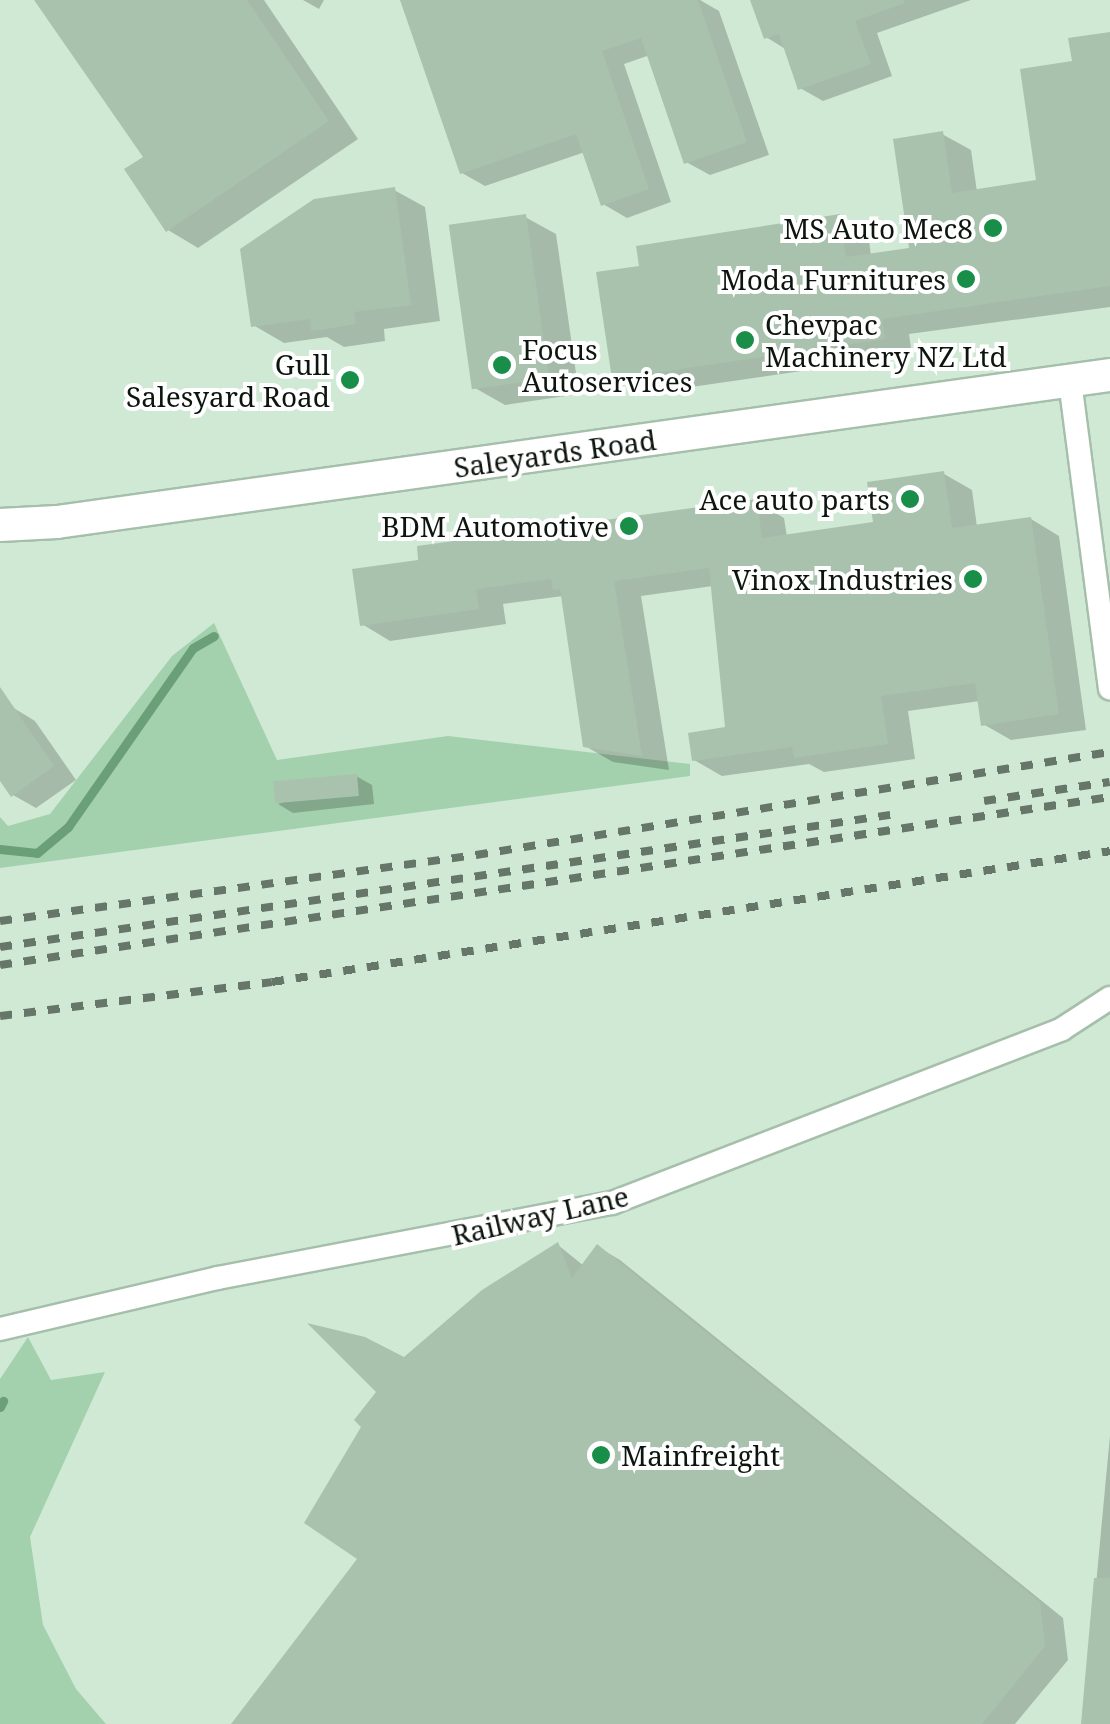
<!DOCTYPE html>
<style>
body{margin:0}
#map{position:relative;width:1110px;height:1724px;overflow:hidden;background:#d0e9d5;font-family:"Noto Serif",serif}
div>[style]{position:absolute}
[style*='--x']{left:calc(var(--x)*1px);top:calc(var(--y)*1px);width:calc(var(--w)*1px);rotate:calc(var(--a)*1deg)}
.green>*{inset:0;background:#a3d1ad}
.shadow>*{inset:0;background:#0003}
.stream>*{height:9px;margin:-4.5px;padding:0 4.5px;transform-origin:4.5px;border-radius:4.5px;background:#6a9f77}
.building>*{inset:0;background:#a9c2ae;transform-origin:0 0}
.roads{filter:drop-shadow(2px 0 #a6bfab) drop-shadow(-2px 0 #a6bfab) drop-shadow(0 2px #a6bfab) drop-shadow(0 -2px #a6bfab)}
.minor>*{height:22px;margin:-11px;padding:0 11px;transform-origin:11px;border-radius:11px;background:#fff}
.secondary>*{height:32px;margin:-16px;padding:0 16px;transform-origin:16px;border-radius:16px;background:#fff}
.rail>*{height:8px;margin-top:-4px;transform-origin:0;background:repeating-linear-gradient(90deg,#667669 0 12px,transparent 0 24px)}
.dots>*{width:28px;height:28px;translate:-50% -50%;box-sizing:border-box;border:5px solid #fff;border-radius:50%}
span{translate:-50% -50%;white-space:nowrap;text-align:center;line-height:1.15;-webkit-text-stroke:8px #fff;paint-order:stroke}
.poi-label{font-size:28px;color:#0c150e}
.right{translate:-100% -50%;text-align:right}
.left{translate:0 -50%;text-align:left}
.street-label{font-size:28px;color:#0c150e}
</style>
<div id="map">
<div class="green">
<i style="clip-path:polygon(214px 623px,277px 760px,448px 736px,690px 764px,690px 776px,0 868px,0 817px,8px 826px,50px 814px,172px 656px)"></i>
<i style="clip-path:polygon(28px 1337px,51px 1380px,105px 1372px,30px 1537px,43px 1625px,76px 1689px,106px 1724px,0 1724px,0 1379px)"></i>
</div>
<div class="shadow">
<i style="clip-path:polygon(40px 0,264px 0,358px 139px,198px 248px,168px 230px,146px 157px)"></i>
<i style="clip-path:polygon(303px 0,324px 0,319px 9px)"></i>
<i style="clip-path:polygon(403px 0,700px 0,719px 11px,769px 155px,710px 175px,686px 162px,650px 55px,624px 64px,671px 202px,627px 218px,603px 204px,585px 152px,485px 186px,462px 173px)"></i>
<i style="clip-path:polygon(752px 0,971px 0,877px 33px,892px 76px,823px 101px,800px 88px,787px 50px,766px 37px)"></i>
<i style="clip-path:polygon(1110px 35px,1110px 307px,909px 334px,912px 355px,643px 394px,614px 378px,642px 268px,839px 216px,868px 233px,871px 256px,912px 251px,942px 134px,971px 150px,977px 192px,1039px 182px,1074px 63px)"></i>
<i style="clip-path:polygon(394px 190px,425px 207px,440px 321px,384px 329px,385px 341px,344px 347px,327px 337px,284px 343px,253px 325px)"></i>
<i style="clip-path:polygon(525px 217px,556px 234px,579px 394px,505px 405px,475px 388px)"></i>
<i style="clip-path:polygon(944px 474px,972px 490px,977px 527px,1031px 519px,1059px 536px,1086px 730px,1011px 740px,983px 724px,980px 701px,908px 711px,915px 759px,824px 772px,809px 764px,722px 776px,694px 760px,728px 729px,713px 586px,641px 596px,669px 770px,613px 762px,585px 746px,563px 596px,503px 604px,506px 624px,390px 641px,362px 624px,756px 501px,784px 518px,787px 537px,876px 524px)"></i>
<i style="clip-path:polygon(12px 707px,35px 721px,76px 780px,36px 808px,13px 795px,0 776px,0 716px)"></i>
<i style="clip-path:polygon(356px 776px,372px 785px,374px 804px,293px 813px,278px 804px)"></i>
<i style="clip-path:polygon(558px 1245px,584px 1266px,598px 1247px,620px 1260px,1063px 1618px,1068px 1660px,1015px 1724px,232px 1724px,361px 1558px,405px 1360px)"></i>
<i style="clip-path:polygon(1110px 1435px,1110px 1724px,1083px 1724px)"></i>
</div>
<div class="stream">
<i style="--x:0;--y:849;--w:37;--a:6"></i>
<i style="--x:37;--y:853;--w:40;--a:-40"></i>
<i style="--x:68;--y:827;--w:218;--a:-55.1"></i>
<i style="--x:193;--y:648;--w:24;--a:-30"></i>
<i style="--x:0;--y:1407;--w:7;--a:-63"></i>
</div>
<div class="building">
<i style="clip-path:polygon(34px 0,247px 0,329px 121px,166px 232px,124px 169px,143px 157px)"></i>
<i style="clip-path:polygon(400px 0,698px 0,747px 142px,684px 164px,641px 38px,602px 51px,649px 189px,601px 206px,576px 134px,460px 174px)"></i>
<i style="clip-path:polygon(750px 0,904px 0,905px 3px,855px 21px,871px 64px,798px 90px,779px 34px,764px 39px)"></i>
<i style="clip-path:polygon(1110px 32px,1110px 286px,882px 319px,885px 339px,612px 379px,596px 272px,639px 266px,636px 246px,840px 214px,846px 257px,909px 248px,893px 139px,943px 131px,952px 193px,1036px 180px,1020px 69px,1072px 61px,1068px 38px)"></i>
<i style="clip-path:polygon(395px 187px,411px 305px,354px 312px,356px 324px,333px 328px,311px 331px,310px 319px,251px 327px,240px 249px,314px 199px)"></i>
<i style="left:526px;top:214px;width:166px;height:78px;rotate:82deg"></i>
<i style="clip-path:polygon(944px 471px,952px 528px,1031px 517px,1059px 714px,981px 726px,975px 683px,881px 696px,888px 744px,794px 758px,792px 747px,692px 761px,688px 733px,725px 727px,709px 568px,614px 581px,642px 756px,583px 747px,560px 589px,553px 590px,551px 579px,476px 589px,479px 609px,360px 626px,352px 569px,418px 560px,417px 546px,757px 499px,762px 538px,873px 522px,867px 482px)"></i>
<i style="clip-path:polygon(0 687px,54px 766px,11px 797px,0 781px)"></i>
<i style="left:357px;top:774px;width:22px;height:84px;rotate:85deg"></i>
<i style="clip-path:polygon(558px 1242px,572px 1278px,597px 1244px,1040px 1602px,1045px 1646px,982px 1724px,231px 1724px,357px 1559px,304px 1523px,361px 1427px,354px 1420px,376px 1392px,307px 1323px,365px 1337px,404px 1357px,482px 1290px)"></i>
<i style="clip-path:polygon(1094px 1578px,1110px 1578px,1110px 1724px,1081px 1724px)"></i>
</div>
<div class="roads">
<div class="minor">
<i style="--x:1070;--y:381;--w:310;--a:82.6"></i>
<i style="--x:0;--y:1329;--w:224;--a:-13.2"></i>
<i style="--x:218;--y:1278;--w:401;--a:-10.8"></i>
<i style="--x:612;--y:1203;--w:482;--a:-21.1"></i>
<i style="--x:1062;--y:1029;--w:57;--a:-32.9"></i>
</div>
<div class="secondary">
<i style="--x:0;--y:525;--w:57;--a:-3"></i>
<i style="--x:57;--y:522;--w:1063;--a:-7.95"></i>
</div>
</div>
<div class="rail">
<i style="--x:984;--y:801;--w:127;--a:-8.6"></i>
<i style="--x:0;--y:921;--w:481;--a:-7.9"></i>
<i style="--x:476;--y:855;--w:642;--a:-9.23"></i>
<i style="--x:0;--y:947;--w:900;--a:-8.44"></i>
<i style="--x:0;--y:965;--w:1123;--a:-8.61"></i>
<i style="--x:0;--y:1016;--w:274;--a:-7.1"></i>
<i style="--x:272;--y:982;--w:848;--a:-8.88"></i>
</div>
<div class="dots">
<i style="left:993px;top:228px;background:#188e49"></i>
<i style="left:966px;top:279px;background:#188e49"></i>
<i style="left:745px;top:340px;background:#188e49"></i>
<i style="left:502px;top:365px;background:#188e49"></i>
<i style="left:350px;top:380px;background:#188e49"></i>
<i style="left:910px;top:499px;background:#188e49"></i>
<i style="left:629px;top:526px;background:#188e49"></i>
<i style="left:973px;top:579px;background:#188e49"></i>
<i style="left:601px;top:1455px;background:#188e49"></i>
</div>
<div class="poi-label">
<span class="right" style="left:973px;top:228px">MS Auto Mec8</span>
<span class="right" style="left:946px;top:279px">Moda Furnitures</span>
<span class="left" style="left:765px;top:340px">Chevpac<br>Machinery NZ Ltd</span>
<span class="left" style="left:522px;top:365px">Focus<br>Autoservices</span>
<span class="right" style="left:330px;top:380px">Gull<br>Salesyard Road</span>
<span class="right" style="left:890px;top:499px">Ace auto parts</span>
<span class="right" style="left:609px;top:526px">BDM Automotive</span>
<span class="right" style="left:953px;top:579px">Vinox Industries</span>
<span class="left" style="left:621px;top:1455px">Mainfreight</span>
</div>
<div class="street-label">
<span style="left:555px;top:453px;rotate:-8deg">Saleyards Road</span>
<span style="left:540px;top:1215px;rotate:-13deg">Railway Lane</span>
</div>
</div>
